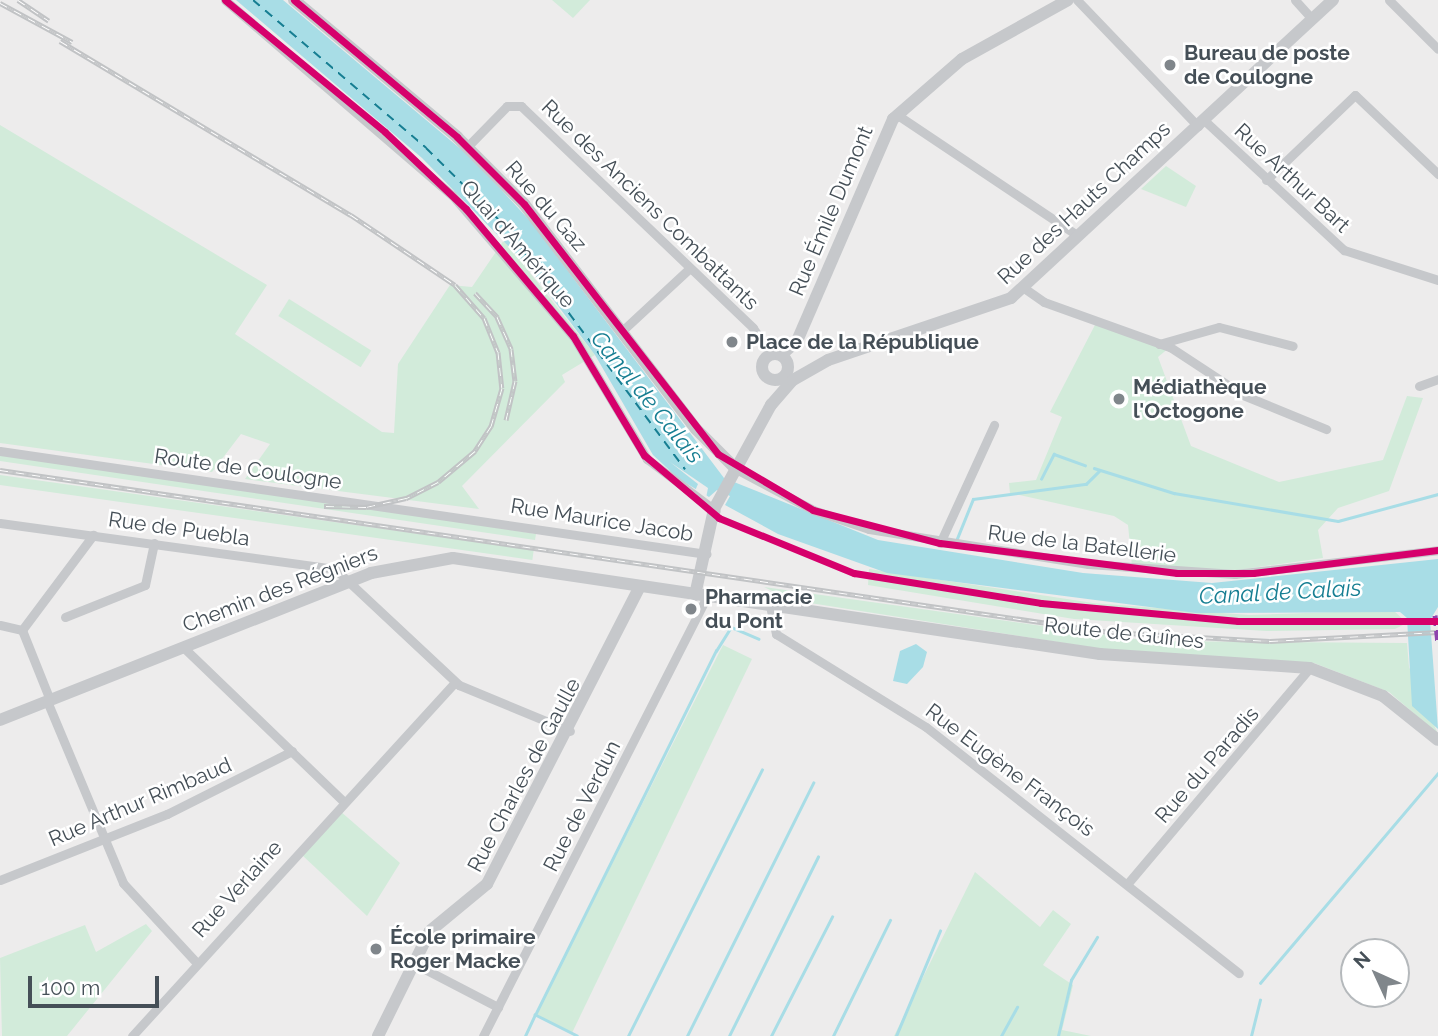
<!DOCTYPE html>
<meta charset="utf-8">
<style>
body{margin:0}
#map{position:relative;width:1438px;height:1036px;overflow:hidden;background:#edecec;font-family:Raleway,sans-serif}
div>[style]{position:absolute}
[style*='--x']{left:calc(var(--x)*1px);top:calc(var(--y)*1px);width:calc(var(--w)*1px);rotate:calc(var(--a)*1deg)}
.green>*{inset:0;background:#d2ebda;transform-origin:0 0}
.water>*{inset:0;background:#a8dde6}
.pier>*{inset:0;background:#edecec}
.stream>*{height:2.5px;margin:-1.25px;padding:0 1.25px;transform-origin:1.25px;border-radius:1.25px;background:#a8dde6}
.ferry>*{height:2px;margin-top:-1px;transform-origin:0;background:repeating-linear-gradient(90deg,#167e92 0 9px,transparent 0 16px)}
.street>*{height:9px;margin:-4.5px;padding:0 4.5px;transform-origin:4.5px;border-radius:4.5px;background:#c6c8cb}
.secondary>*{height:12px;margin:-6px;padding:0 6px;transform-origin:6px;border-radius:6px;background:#c6c8cb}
.secondary>.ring{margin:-6px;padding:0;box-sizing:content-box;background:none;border:12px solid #c6c8cb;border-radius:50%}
.rail>*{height:5px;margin-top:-2.5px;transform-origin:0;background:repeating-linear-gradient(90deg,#fff 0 8px,#c1c3c5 0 16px);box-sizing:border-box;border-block:2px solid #c1c3c5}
.quiet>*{height:5px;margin-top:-2.5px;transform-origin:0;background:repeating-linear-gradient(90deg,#8e44ad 0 10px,transparent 0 15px)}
.cycleway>*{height:7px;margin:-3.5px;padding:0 3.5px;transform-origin:3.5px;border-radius:3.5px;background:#d6006c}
.dots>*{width:19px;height:19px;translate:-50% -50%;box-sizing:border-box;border:4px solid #fff;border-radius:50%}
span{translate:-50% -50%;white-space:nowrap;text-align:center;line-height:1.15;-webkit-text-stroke:5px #fff;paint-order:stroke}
.poi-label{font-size:21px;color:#454f57;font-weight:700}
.left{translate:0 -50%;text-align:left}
.street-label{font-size:21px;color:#454f57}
.water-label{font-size:23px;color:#167e92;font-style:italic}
.north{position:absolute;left:1340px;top:938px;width:70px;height:70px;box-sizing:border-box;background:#fff;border:2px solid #b5b9bc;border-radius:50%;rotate:315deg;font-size:19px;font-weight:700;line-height:28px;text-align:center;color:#454f57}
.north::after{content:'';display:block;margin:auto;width:24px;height:32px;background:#80868b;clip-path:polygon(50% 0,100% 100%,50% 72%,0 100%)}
.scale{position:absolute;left:28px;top:976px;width:131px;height:32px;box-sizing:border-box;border:4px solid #454f57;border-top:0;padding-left:9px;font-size:21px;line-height:24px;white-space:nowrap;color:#454f57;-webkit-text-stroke:5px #fff;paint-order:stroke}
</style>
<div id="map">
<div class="green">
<i style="clip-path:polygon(552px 0,590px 0,573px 18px)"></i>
<i style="clip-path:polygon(0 125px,267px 285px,235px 334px,382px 432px,394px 433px,398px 364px,450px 285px,472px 287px,504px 240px,595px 355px,562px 375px,565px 382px,462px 486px,479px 509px,245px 479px,270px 444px,241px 434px,212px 472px,0 443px)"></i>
<i style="clip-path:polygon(1166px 166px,1196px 186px,1186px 207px,1141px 189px)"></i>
<i style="left:289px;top:299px;width:97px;height:20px;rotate:32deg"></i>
<i style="clip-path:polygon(1096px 323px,1170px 347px,1158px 357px,1191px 446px,1279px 482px,1383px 460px,1407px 396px,1423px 398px,1389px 491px,1338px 508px,1318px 530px,1323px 558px,1237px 570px,1132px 566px,1128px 525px,1114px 516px,1010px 493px,1009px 483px,1036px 480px,1062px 417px,1050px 412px)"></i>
<i style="clip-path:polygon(0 455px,487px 526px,536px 534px,535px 540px,0 461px)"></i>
<i style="left:0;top:475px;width:539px;height:10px;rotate:8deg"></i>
<i style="clip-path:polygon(869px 569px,1093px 603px,1249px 615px,1393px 610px,1407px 623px,1395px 629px,1266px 631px,1074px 619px,868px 585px)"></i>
<i style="clip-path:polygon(764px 587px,1150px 641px,1407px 643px,1409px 667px,1438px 734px,1389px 692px,1314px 663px,1115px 651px,791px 600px)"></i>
<i style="clip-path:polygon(723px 645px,752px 659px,572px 1033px,535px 1015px)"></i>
<i style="clip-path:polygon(340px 811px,400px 863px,367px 916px,302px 855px)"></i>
<i style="clip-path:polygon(975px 872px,1040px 927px,1053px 910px,1071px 924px,1043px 965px,1073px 985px,1062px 1030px,1091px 1036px,894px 1036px)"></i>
<i style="clip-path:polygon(146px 924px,152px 931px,67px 1036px,2px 1036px,0 958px,85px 925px,96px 952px)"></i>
</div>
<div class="water">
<i style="clip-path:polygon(236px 0,283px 0,475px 161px,531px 222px,724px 478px,878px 540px,1083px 573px,1212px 583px,1438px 559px,1438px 607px,1430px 620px,1438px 729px,1412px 706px,1407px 618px,1400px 612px,1196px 613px,887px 573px,778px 534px,725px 505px,730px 496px,717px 490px,709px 497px,679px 479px,653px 455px,595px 355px,528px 266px,422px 158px)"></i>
<i style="clip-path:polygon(916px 644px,927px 652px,923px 667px,907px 684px,893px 681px,900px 651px)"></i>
</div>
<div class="pier">
<i style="clip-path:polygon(670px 462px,708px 488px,706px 498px,695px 491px,698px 484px)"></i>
</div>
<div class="stream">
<i style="--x:1094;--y:468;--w:84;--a:17.4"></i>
<i style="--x:1174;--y:493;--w:166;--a:9.7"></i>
<i style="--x:1338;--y:521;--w:104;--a:-15.1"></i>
<i style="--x:1041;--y:479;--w:28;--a:-63"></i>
<i style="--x:1054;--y:454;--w:33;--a:20"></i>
<i style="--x:956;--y:541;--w:45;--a:-68"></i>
<i style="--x:973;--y:499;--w:114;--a:-7.6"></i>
<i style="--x:1086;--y:484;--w:18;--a:-45"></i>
<i style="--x:1260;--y:983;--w:275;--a:-49.7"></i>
<i style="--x:525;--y:1036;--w:23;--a:-65"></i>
<i style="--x:577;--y:1036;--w:47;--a:-153.4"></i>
<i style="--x:535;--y:1015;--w:407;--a:-63.6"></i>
<i style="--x:716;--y:651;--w:28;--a:-58"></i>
<i style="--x:731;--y:627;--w:30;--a:23"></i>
<i style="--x:628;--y:1036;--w:298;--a:-63.3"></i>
<i style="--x:687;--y:1036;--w:283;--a:-63.5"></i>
<i style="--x:729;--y:1036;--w:200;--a:-63.6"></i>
<i style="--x:771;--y:1036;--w:134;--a:-62.9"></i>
<i style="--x:833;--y:1036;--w:129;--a:-63.8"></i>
<i style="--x:896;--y:1036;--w:114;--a:-67.3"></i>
<i style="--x:1001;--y:1036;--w:33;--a:-61"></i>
<i style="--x:1058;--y:1036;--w:57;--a:-76.9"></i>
<i style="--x:1071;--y:980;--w:50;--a:-58.8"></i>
<i style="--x:1251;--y:1036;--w:37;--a:-76"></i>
</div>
<div class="ferry">
<i style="--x:253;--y:0;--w:228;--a:40.5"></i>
<i style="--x:426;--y:148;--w:107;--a:44.6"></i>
<i style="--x:502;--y:223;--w:307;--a:53.4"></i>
</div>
<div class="street">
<i style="--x:225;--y:0;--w:299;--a:40.7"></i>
<i style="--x:452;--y:195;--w:186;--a:49.4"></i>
<i style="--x:573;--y:336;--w:144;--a:59"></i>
<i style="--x:647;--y:459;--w:86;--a:37"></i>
<i style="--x:1077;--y:0;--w:175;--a:46.2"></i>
<i style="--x:1295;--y:0;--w:25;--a:48"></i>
<i style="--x:1389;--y:0;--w:69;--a:45"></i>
<i style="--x:896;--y:114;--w:219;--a:33.8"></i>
<i style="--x:1205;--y:121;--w:190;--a:42.9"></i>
<i style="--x:1344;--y:250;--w:99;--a:17.7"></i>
<i style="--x:467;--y:147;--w:57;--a:-45.7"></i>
<i style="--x:507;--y:106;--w:14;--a:0"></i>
<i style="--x:521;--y:106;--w:321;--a:43.7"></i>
<i style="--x:753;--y:328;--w:32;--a:56"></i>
<i style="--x:1266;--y:180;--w:123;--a:-43.7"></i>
<i style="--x:1355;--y:95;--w:115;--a:43.6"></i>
<i style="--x:1024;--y:288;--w:24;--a:35"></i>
<i style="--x:1044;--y:302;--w:134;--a:19.7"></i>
<i style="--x:1170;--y:347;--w:87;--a:33.3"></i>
<i style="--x:1243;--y:395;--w:90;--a:22.3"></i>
<i style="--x:623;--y:330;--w:91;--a:-42.8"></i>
<i style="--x:1159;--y:344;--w:62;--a:-15.8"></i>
<i style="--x:1219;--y:327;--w:76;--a:14.4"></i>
<i style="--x:1419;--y:386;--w:20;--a:-20"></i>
<i style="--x:0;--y:451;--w:714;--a:8.29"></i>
<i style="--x:736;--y:469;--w:87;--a:28"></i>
<i style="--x:813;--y:510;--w:59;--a:18.7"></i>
<i style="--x:869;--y:529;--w:222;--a:9.1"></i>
<i style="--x:1088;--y:564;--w:147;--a:3.9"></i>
<i style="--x:1235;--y:574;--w:204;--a:-6.7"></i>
<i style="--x:0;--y:523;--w:338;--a:7.8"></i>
<i style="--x:335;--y:569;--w:170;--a:43.1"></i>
<i style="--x:459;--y:685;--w:120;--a:22.5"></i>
<i style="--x:940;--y:543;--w:130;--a:-65.4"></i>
<i style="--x:769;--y:601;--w:34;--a:78"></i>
<i style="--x:776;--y:634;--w:176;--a:31.8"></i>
<i style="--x:926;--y:727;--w:398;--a:38.2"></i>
<i style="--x:65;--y:617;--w:86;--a:-21.8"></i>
<i style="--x:145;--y:585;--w:43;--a:-77.9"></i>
<i style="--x:0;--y:625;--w:23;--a:13"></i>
<i style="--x:22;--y:630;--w:119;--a:-53.2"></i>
<i style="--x:22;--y:630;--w:75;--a:68.2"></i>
<i style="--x:183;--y:647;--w:221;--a:43.9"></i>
<i style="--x:47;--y:701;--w:197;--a:67.3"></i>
<i style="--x:123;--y:883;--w:106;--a:47.3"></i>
<i style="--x:0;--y:880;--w:180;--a:-21.6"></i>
<i style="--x:167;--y:814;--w:140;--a:-26.7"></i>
<i style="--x:1128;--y:883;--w:282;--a:-49.8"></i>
<i style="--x:413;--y:963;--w:96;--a:27.4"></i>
<i style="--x:132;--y:1036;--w:479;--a:-47.6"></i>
<i style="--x:483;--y:1036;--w:498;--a:-63"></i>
</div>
<div class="secondary">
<i style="--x:294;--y:0;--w:213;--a:40"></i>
<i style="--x:457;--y:137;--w:95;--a:45"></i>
<i style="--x:524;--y:204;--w:283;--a:52.6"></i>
<i style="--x:696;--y:429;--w:57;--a:45"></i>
<i class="ring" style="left:762px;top:354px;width:14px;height:14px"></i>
<i style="--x:781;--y:355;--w:21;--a:-41"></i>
<i style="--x:797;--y:341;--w:242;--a:-66.6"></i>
<i style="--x:893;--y:119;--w:91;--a:-41"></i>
<i style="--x:962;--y:59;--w:121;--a:-29.1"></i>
<i style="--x:695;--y:595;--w:88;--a:-77.5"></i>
<i style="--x:714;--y:509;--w:119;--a:-61.3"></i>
<i style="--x:771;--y:405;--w:33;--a:-49"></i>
<i style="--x:793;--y:380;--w:40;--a:-29.7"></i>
<i style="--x:828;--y:360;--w:193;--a:-18.7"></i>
<i style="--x:1011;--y:298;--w:439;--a:-42.8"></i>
<i style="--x:0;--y:720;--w:399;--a:-21.6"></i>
<i style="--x:371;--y:573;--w:83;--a:-10.4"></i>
<i style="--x:453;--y:558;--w:654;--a:8.44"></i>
<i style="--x:1100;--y:654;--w:210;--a:3.8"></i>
<i style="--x:1310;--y:668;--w:78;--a:21"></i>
<i style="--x:1383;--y:696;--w:70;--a:38.7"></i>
<i style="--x:378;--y:1036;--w:117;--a:-63.7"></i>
<i style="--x:430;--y:931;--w:74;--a:-39.5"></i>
<i style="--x:487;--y:884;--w:335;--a:-62.8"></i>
</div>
<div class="rail">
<i style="--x:18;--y:0;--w:37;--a:34"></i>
<i style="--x:0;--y:3;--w:82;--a:28.4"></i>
<i style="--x:60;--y:41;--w:339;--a:30.9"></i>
<i style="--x:351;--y:215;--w:125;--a:33.9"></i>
<i style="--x:455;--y:285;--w:44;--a:48.7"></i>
<i style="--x:484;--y:318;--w:37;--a:68"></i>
<i style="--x:498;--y:352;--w:36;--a:84"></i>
<i style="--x:502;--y:388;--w:40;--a:106"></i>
<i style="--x:491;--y:426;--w:30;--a:123"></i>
<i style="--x:475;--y:451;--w:48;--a:140"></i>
<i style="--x:438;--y:482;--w:36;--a:153"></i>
<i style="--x:406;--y:498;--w:41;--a:167.3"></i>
<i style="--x:366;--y:507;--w:42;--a:-178.6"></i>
<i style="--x:475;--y:293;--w:33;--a:47"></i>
<i style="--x:497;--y:317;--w:35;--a:66"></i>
<i style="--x:511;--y:349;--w:32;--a:83"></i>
<i style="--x:515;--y:381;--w:40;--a:103"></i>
<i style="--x:0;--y:470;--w:1121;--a:8.31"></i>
<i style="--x:1109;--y:632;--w:161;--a:3.2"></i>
<i style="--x:1270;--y:641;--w:168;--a:-3.1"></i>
</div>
<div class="quiet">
<i style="--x:1435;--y:615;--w:29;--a:84"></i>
</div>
<div class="cycleway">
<i style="--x:225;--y:0;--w:207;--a:39.5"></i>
<i style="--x:385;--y:132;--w:112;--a:43.5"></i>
<i style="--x:466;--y:209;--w:166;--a:49.9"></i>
<i style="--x:573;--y:336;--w:139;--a:59.2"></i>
<i style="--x:644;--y:455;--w:98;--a:40"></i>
<i style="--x:719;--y:518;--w:146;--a:22.2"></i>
<i style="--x:854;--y:573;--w:189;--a:9.1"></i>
<i style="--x:1041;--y:603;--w:198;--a:5.2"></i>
<i style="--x:1238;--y:621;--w:200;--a:0"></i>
<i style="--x:294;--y:0;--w:213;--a:40"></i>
<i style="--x:457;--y:137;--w:95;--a:45"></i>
<i style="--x:524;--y:204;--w:316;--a:52.2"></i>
<i style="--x:718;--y:454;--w:110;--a:30.5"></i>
<i style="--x:813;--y:510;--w:131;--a:14.6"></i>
<i style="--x:940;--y:543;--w:239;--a:7.2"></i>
<i style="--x:1177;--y:573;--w:76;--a:0"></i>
<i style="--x:1253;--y:573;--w:186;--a:-7.1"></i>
</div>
<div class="dots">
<i style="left:1170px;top:65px;background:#80868b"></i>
<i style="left:732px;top:342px;background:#80868b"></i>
<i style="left:1119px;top:399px;background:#80868b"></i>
<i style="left:691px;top:609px;background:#80868b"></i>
<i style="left:376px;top:949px;background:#80868b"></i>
</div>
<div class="poi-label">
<span class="left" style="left:1184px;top:65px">Bureau de poste<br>de Coulogne</span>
<span class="left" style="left:746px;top:342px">Place de la République</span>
<span class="left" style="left:1133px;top:399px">Médiathèque<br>l'Octogone</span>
<span class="left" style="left:705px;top:609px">Pharmacie<br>du Pont</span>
<span class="left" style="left:390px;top:949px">École primaire<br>Roger Macke</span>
</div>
<div class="street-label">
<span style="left:1292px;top:178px;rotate:43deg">Rue Arthur Bart</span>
<span style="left:1084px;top:203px;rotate:-43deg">Rue des Hauts Champs</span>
<span style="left:650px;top:205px;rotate:44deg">Rue des Anciens Combattants</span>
<span style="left:546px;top:206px;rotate:49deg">Rue du Gaz</span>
<span style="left:831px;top:211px;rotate:-67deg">Rue Émile Dumont</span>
<span style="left:518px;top:244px;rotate:49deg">Quai d'Amérique</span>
<span style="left:248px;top:469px;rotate:8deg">Route de Coulogne</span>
<span style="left:602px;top:520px;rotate:9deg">Rue Maurice Jacob</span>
<span style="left:179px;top:529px;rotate:8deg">Rue de Puebla</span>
<span style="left:1082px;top:544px;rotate:7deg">Rue de la Batellerie</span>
<span style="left:280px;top:589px;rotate:-21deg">Chemin des Régniers</span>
<span style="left:1124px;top:633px;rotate:6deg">Route de Guînes</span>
<span style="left:1207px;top:765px;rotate:-49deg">Rue du Paradis</span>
<span style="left:1010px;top:770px;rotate:37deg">Rue Eugène François</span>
<span style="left:524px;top:775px;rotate:-62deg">Rue Charles de Gaulle</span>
<span style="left:140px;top:802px;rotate:-23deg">Rue Arthur Rimbaud</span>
<span style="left:582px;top:806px;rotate:-63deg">Rue de Verdun</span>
<span style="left:237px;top:889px;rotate:-48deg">Rue Verlaine</span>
</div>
<div class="water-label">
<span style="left:647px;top:397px;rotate:51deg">Canal de Calais</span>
<span style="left:1280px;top:592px;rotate:-3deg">Canal de Calais</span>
</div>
<div class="north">N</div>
<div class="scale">100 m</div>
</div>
